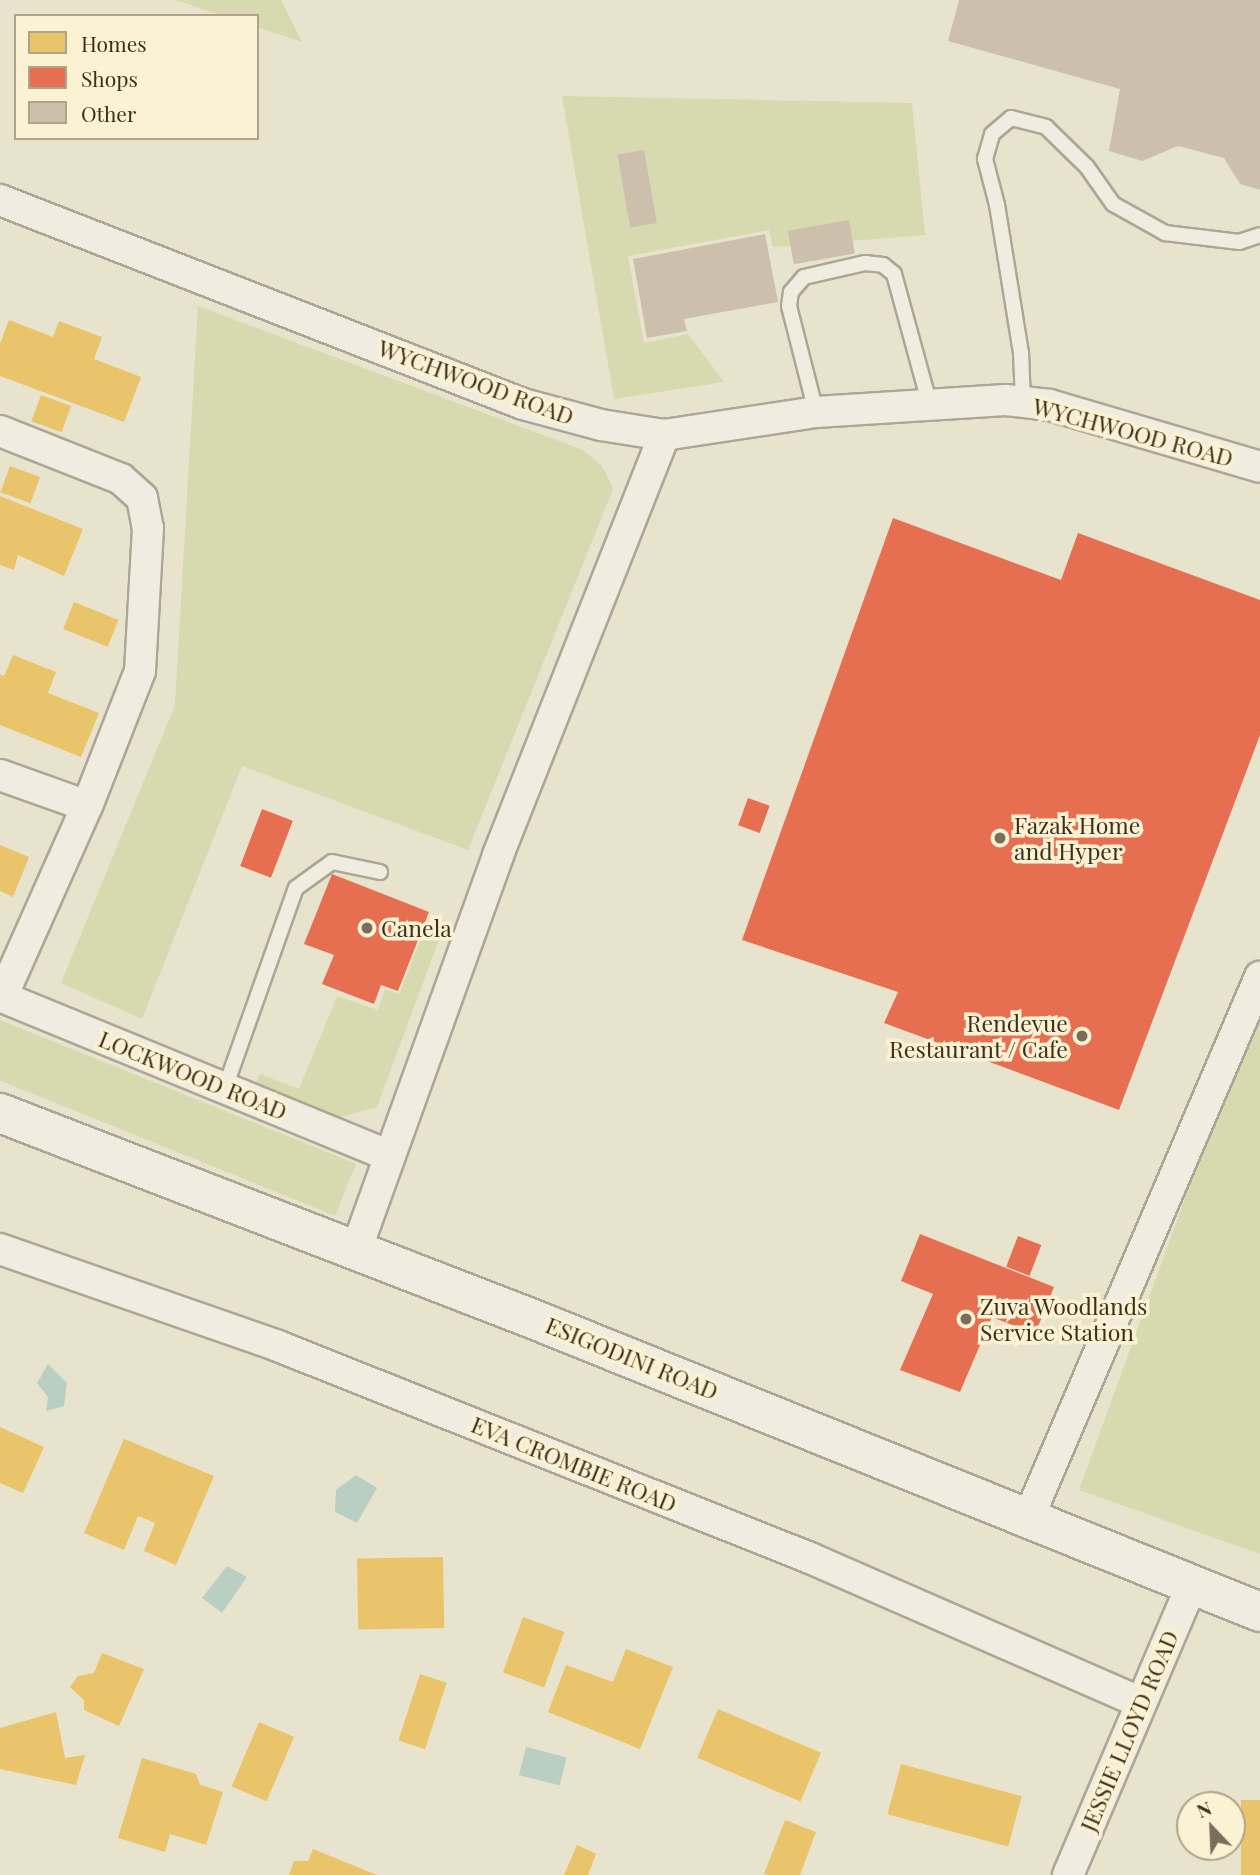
<!DOCTYPE html>
<style>
body{margin:0}
#map{position:relative;width:1260px;height:1875px;overflow:hidden;background:#e8e3cd;font-family:"Playfair Display",serif}
div>[style]{position:absolute}
[style*='--x']{left:calc(var(--x)*1px);top:calc(var(--y)*1px);width:calc(var(--w)*1px);rotate:calc(var(--a)*1deg)}
.green>*{inset:0;background:#d6daae;transform-origin:0 0}
.water>*{inset:0;background:#b9cfc3;transform-origin:0 0}
.homes>*{inset:0;background:#e9c46a;transform-origin:0 0}
.shops>*{inset:0;background:#e76f51;transform-origin:0 0}
.building>*{inset:0;background:#ccc0ad;transform-origin:0 0}
.roads{filter:drop-shadow(2px 0 #ada696) drop-shadow(-2px 0 #ada696) drop-shadow(0 2px #ada696) drop-shadow(0 -2px #ada696)}
.service>*{height:14px;margin:-7px;padding:0 7px;transform-origin:7px;border-radius:7px;background:#f0ece0}
.minor>*{height:30px;margin:-15px;padding:0 15px;transform-origin:15px;border-radius:15px;background:#f0ece0}
.secondary>*{height:38px;margin:-19px;padding:0 19px;transform-origin:19px;border-radius:19px;background:#f0ece0}
.dots>*{width:19px;height:19px;translate:-50% -50%;box-sizing:border-box;border:4px solid #faf2d3;border-radius:50%}
span{translate:-50% -50%;white-space:nowrap;text-align:center;line-height:1.15;-webkit-text-stroke:7px #faf2d3;paint-order:stroke}
.street-label{font-size:23px;color:#3e2f1c}
.poi-label{font-size:23px;color:#3e2f1c}
.left{translate:0 -50%;text-align:left}
.right{translate:-100% -50%;text-align:right}
.legend{position:absolute;left:14px;top:14px;width:245px;height:126px;box-sizing:border-box;background:#faf2d3;border:2px solid #afa48a;margin:0;padding:9px 12px;list-style:none;font-size:21px;color:#3e2f1c}
.legend li{display:flex;align-items:center;gap:14px;height:35px}
.legend b{width:35px;border:2px solid #afa48a}
.north{position:absolute;left:1176px;top:1791px;width:70px;height:70px;box-sizing:border-box;background:#faf2d3;border:2px solid #afa48a;border-radius:50%;rotate:337deg;font-size:19px;font-weight:700;line-height:28px;text-align:center;color:#3e2f1c}
.north::after{content:'';display:block;margin:auto;width:24px;height:32px;background:#7a6e5a;clip-path:polygon(50% 0,100% 100%,50% 72%,0 100%)}
</style>
<div id="map">
<div class="green">
<i style="clip-path:polygon(176px 0,281px 0,302px 42px,257px 27px,257px 16px,223px 16px)"></i>
<i style="clip-path:polygon(562px 96px,912px 103px,925px 235px,773px 247px,769px 230px,628px 256px,644px 343px,688px 334px,724px 382px,614px 399px)"></i>
<i style="clip-path:polygon(198px 306px,583px 450px,603px 467px,613px 489px,468px 850px,242px 766px,142px 1019px,61px 983px,175px 705px)"></i>
<i style="clip-path:polygon(428px 921px,441px 934px,377px 1107px,336px 1118px,254px 1086px,260px 1074px,299px 1089px,337px 996px,378px 1010px,385px 989px,399px 994px)"></i>
<i style="clip-path:polygon(1260px 992px,1260px 1554px,1079px 1490px)"></i>
<i style="left:0;top:1020px;width:384px;height:56px;rotate:22deg"></i>
</div>
<div class="water">
<i style="clip-path:polygon(48px 1364px,67px 1383px,64px 1406px,46px 1411px,48px 1397px,37px 1383px)"></i>
<i style="clip-path:polygon(356px 1475px,377px 1488px,357px 1523px,335px 1512px,336px 1490px)"></i>
<i style="clip-path:polygon(227px 1566px,247px 1577px,222px 1613px,202px 1598px)"></i>
<i style="left:526px;top:1747px;width:42px;height:29px;rotate:14deg"></i>
</div>
<div class="homes">
<i style="clip-path:polygon(9px 320px,53px 337px,59px 321px,102px 337px,94px 359px,141px 377px,124px 422px,0 376px,0 344px)"></i>
<i style="left:41px;top:395px;width:32px;height:28px;rotate:20deg"></i>
<i style="left:10px;top:466px;width:32px;height:28px;rotate:20deg"></i>
<i style="clip-path:polygon(0 496px,83px 529px,64px 576px,18px 555px,14px 570px,0 565px)"></i>
<i style="left:74px;top:602px;width:48px;height:29px;rotate:22deg"></i>
<i style="clip-path:polygon(13px 655px,56px 672px,48px 693px,99px 713px,81px 757px,0 725px,0 674px,4px 676px)"></i>
<i style="clip-path:polygon(0 845px,29px 857px,13px 897px,0 891px)"></i>
<i style="clip-path:polygon(0 1427px,44px 1447px,23px 1493px,0 1483px)"></i>
<i style="clip-path:polygon(124px 1439px,214px 1476px,176px 1565px,144px 1551px,155px 1523px,138px 1516px,124px 1550px,84px 1533px)"></i>
<i style="left:443px;top:1557px;width:71px;height:86px;rotate:89deg"></i>
<i style="left:523px;top:1617px;width:44px;height:59px;rotate:20deg"></i>
<i style="clip-path:polygon(626px 1649px,673px 1667px,640px 1749px,548px 1712px,566px 1665px,613px 1682px)"></i>
<i style="clip-path:polygon(102px 1653px,144px 1669px,119px 1726px,84px 1710px,84px 1700px,70px 1687px,78px 1676px,94px 1673px)"></i>
<i style="left:420px;top:1674px;width:28px;height:70px;rotate:18deg"></i>
<i style="left:718px;top:1709px;width:112px;height:53px;rotate:23deg"></i>
<i style="clip-path:polygon(56px 1712px,65px 1758px,85px 1755px,76px 1785px,0 1769px,0 1728px)"></i>
<i style="left:259px;top:1722px;width:38px;height:70px;rotate:23deg"></i>
<i style="clip-path:polygon(142px 1758px,196px 1774px,200px 1785px,223px 1792px,206px 1845px,170px 1834px,165px 1852px,118px 1838px)"></i>
<i style="left:901px;top:1764px;width:125px;height:52px;rotate:15deg"></i>
<i style="left:1260px;top:1800px;width:75px;height:19px;rotate:90deg"></i>
<i style="clip-path:polygon(785px 1820px,816px 1832px,800px 1875px,768px 1875px,764px 1874px)"></i>
<i style="clip-path:polygon(577px 1845px,596px 1854px,588px 1875px,564px 1875px)"></i>
<i style="clip-path:polygon(313px 1849px,377px 1875px,289px 1875px,294px 1861px,308px 1861px)"></i>
</div>
<div class="shops">
<i style="clip-path:polygon(893px 518px,1061px 580px,1078px 533px,1260px 600px,1260px 735px,1119px 1110px,884px 1023px,898px 992px,742px 940px)"></i>
<i style="left:748px;top:798px;width:23px;height:29px;rotate:20deg"></i>
<i style="left:262px;top:809px;width:33px;height:61px;rotate:21deg"></i>
<i style="clip-path:polygon(332px 874px,429px 912px,398px 991px,381px 985px,374px 1004px,322px 984px,334px 955px,304px 944px)"></i>
<i style="clip-path:polygon(920px 1234px,1054px 1287px,1035px 1334px,992px 1317px,960px 1392px,900px 1370px,933px 1294px,901px 1281px)"></i>
<i style="left:1018px;top:1236px;width:25px;height:33px;rotate:21deg"></i>
</div>
<div class="building">
<i style="clip-path:polygon(959px 0,1260px 0,1260px 190px,1240px 184px,1224px 158px,1178px 146px,1142px 161px,1109px 151px,1120px 89px,948px 41px)"></i>
<i style="left:644px;top:150px;width:74px;height:27px;rotate:80deg"></i>
<i style="left:849px;top:220px;width:34px;height:62px;rotate:80deg"></i>
<i style="clip-path:polygon(765px 234px,778px 302px,684px 319px,687px 331px,647px 338px,633px 259px)"></i>
</div>
<div class="roads">
<div class="service">
<i style="--x:1023;--y:402;--w:49;--a:-92.3"></i>
<i style="--x:1021;--y:353;--w:150;--a:-99.2"></i>
<i style="--x:997;--y:205;--w:48;--a:-104.6"></i>
<i style="--x:985;--y:159;--w:26;--a:-74"></i>
<i style="--x:992;--y:134;--w:25;--a:-40"></i>
<i style="--x:1011;--y:118;--w:36;--a:14"></i>
<i style="--x:1046;--y:127;--w:57;--a:44.3"></i>
<i style="--x:1087;--y:167;--w:45;--a:54.9"></i>
<i style="--x:1113;--y:204;--w:60;--a:29.1"></i>
<i style="--x:1165;--y:233;--w:75;--a:6.9"></i>
<i style="--x:1239;--y:242;--w:22;--a:-18"></i>
<i style="--x:816;--y:412;--w:109;--a:-104.3"></i>
<i style="--x:789;--y:306;--w:14;--a:-82"></i>
<i style="--x:791;--y:292;--w:20;--a:-49"></i>
<i style="--x:804;--y:277;--w:63;--a:-12.9"></i>
<i style="--x:865;--y:263;--w:18;--a:6"></i>
<i style="--x:883;--y:265;--w:14;--a:39"></i>
<i style="--x:894;--y:274;--w:133;--a:74.7"></i>
<i style="--x:225;--y:1088;--w:212;--a:-70.5"></i>
<i style="--x:296;--y:888;--w:44;--a:-35.8"></i>
<i style="--x:332;--y:862;--w:49;--a:11.8"></i>
</div>
<div class="minor">
<i style="--x:0;--y:200;--w:561;--a:21.31"></i>
<i style="--x:523;--y:404;--w:81;--a:15.1"></i>
<i style="--x:601;--y:425;--w:64;--a:9"></i>
<i style="--x:664;--y:435;--w:154;--a:-8.6"></i>
<i style="--x:816;--y:412;--w:190;--a:-3.6"></i>
<i style="--x:1006;--y:400;--w:44;--a:6.5"></i>
<i style="--x:1050;--y:405;--w:219;--a:16.4"></i>
<i style="--x:0;--y:431;--w:130;--a:21.6"></i>
<i style="--x:121;--y:479;--w:28;--a:42"></i>
<i style="--x:142;--y:498;--w:31;--a:79"></i>
<i style="--x:148;--y:528;--w:143;--a:93.2"></i>
<i style="--x:140;--y:671;--w:145;--a:111.4"></i>
<i style="--x:87;--y:806;--w:209;--a:114"></i>
<i style="--x:0;--y:775;--w:92;--a:19.6"></i>
<i style="--x:0;--y:996;--w:418;--a:22.3"></i>
<i style="--x:0;--y:1249;--w:294;--a:19.2"></i>
<i style="--x:278;--y:1346;--w:573;--a:21.73"></i>
<i style="--x:810;--y:1558;--w:359;--a:23.6"></i>
<i style="--x:355;--y:1253;--w:423;--a:-70.2"></i>
<i style="--x:498;--y:855;--w:452;--a:-68.4"></i>
<i style="--x:1028;--y:1519;--w:590;--a:-66.83"></i>
<i style="--x:1068;--y:1875;--w:313;--a:-66.9"></i>
</div>
<div class="secondary">
<i style="--x:0;--y:1113;--w:571;--a:21.13"></i>
<i style="--x:533;--y:1319;--w:784;--a:21.95"></i>
</div>
</div>
<div class="dots">
<i style="left:1000px;top:838px;background:#7a6e5a"></i>
<i style="left:367px;top:928px;background:#7a6e5a"></i>
<i style="left:1082px;top:1036px;background:#7a6e5a"></i>
<i style="left:966px;top:1319px;background:#7a6e5a"></i>
</div>
<div class="street-label">
<span style="left:476px;top:382px;rotate:20deg">WYCHWOOD ROAD</span>
<span style="left:1133px;top:432px;rotate:15deg">WYCHWOOD ROAD</span>
<span style="left:193px;top:1075px;rotate:22deg">LOCKWOOD ROAD</span>
<span style="left:632px;top:1358px;rotate:22deg">ESIGODINI ROAD</span>
<span style="left:574px;top:1464px;rotate:22deg">EVA CROMBIE ROAD</span>
<span style="left:1129px;top:1731px;rotate:-67deg">JESSIE LLOYD ROAD</span>
</div>
<div class="poi-label">
<span class="left" style="left:1014px;top:838px">Fazak Home<br>and Hyper</span>
<span class="left" style="left:381px;top:928px">Canela</span>
<span class="right" style="left:1068px;top:1036px">Rendevue<br>Restaurant / Cafe</span>
<span class="left" style="left:980px;top:1319px">Zuva Woodlands<br>Service Station</span>
</div>
<ul class="legend">
<li><b style="height:19px;background:#e9c46a"></b>Homes</li>
<li><b style="height:19px;background:#e76f51"></b>Shops</li>
<li><b style="height:19px;background:#ccc0ad"></b>Other</li>
</ul>
<div class="north">N</div>
</div>
